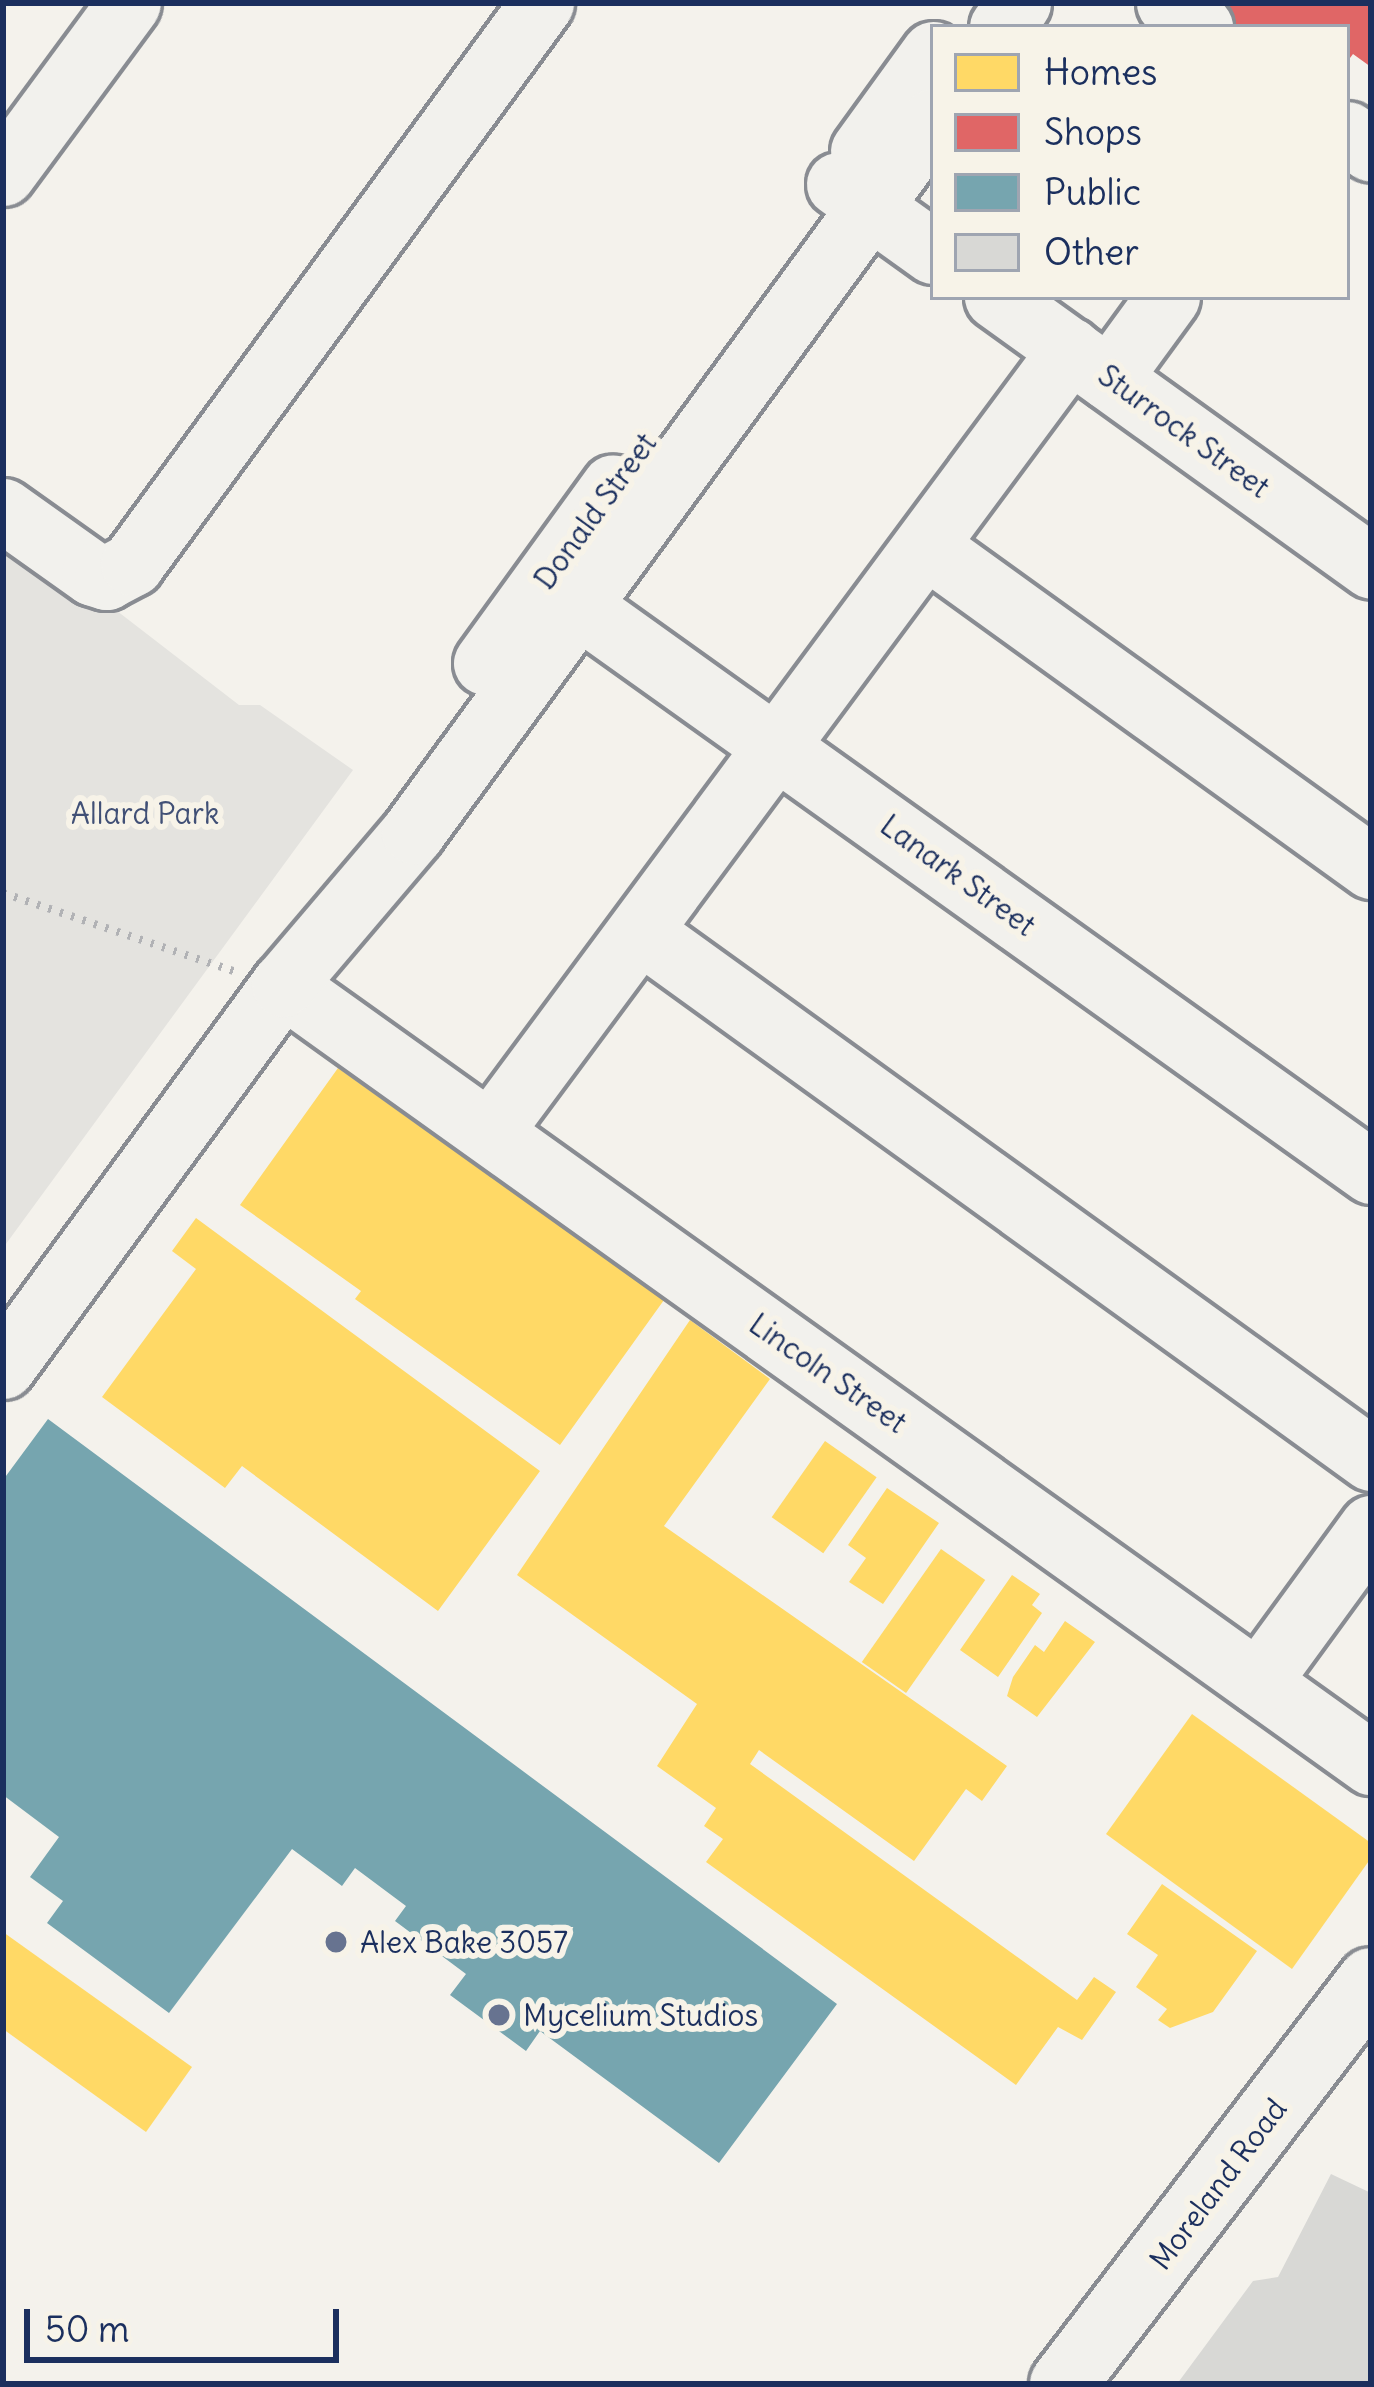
<!DOCTYPE html>
<style>
body{margin:0}
#map{position:relative;width:1374px;height:2387px;overflow:hidden;background:#f4f2ec;font-family:Delius,sans-serif}
div>[style]{position:absolute}
[style*='--x']{left:calc(var(--x)*1px);top:calc(var(--y)*1px);width:calc(var(--w)*1px);rotate:calc(var(--a)*1deg)}
.built>*{inset:0;background:#e4e3df}
.homes>*{inset:0;background:#ffd966;transform-origin:0 0}
.shops>*{inset:0;background:#e06666}
.public>*{inset:0;background:#76a5af}
.building>*{inset:0;background:#d8d8d5}
.path>*{height:8px;margin-top:-4px;transform-origin:0;background:repeating-linear-gradient(90deg,#b1b2b5 0 3px,transparent 0 12px)}
.roads{filter:drop-shadow(3px 0 #898c92) drop-shadow(-3px 0 #898c92) drop-shadow(0 3px #898c92) drop-shadow(0 -3px #898c92)}
.minor>*{height:63px;margin:-31.5px;padding:0 31.5px;transform-origin:31.5px;border-radius:31.5px;background:#f2f1ed}
.major>*{height:66px;margin:-33px;padding:0 33px;transform-origin:33px;border-radius:33px;background:#f2f1ed}
.dots>*{width:33px;height:33px;translate:-50% -50%;box-sizing:border-box;border:6px solid #f7f3e8;border-radius:50%}
span{translate:-50% -50%;white-space:nowrap;text-align:center;line-height:1.15;-webkit-text-stroke:12px #f7f3e8;paint-order:stroke}
.street-label{font-size:30px;color:#1b2f5e}
.park-label{font-size:30px;color:#415076}
.poi-label{font-size:30px;color:#1b2f5e}
.left{translate:0 -50%;text-align:left}
.frame{position:absolute;inset:0;border:6px solid #1b2f5e;pointer-events:none}
.legend{position:absolute;left:930px;top:24px;width:420px;height:276px;box-sizing:border-box;background:#f7f3e8;border:3px solid #9fa5b1;margin:0;padding:15px 21px;list-style:none;font-size:36px;color:#1b2f5e}
.legend li{display:flex;align-items:center;gap:24px;height:60px}
.legend b{width:60px;border:3px solid #9fa5b1}
.scale{position:absolute;left:24px;top:2309px;width:315px;height:54px;box-sizing:border-box;border:6px solid #1b2f5e;border-top:0;padding-left:15px;font-size:36px;line-height:42px;white-space:nowrap;color:#1b2f5e;-webkit-text-stroke:9px #f7f3e8;paint-order:stroke}
</style>
<div id="map">
<div class="built">
<i style="clip-path:polygon(3px 523px,239px 705px,260px 705px,353px 770px,3px 1248px)"></i>
</div>
<div class="homes">
<i style="clip-path:polygon(338px 1068px,664px 1300px,560px 1445px,355px 1299px,361px 1291px,240px 1205px)"></i>
<i style="clip-path:polygon(196px 1218px,540px 1471px,438px 1611px,242px 1466px,225px 1488px,102px 1397px,196px 1269px,172px 1251px)"></i>
<i style="clip-path:polygon(690px 1320px,770px 1379px,664px 1526px,1007px 1766px,982px 1801px,966px 1789px,914px 1861px,759px 1750px,750px 1764px,1077px 2000px,1094px 1977px,1116px 1992px,1082px 2040px,1058px 2027px,1016px 2085px,706px 1862px,723px 1839px,704px 1826px,716px 1808px,657px 1766px,697px 1704px,517px 1575px)"></i>
<i style="left:825px;top:1441px;width:63px;height:93px;rotate:35deg"></i>
<i style="clip-path:polygon(887px 1488px,939px 1523px,883px 1604px,849px 1582px,866px 1558px,848px 1545px)"></i>
<i style="left:941px;top:1549px;width:54px;height:138px;rotate:35deg"></i>
<i style="clip-path:polygon(1012px 1575px,1040px 1594px,1032px 1605px,1042px 1613px,998px 1677px,960px 1650px)"></i>
<i style="clip-path:polygon(1065px 1621px,1095px 1642px,1037px 1717px,1007px 1696px,1013px 1677px,1035px 1645px,1044px 1652px)"></i>
<i style="clip-path:polygon(1192px 1714px,1371px 1843px,1371px 1858px,1292px 1969px,1106px 1834px)"></i>
<i style="clip-path:polygon(1162px 1884px,1257px 1951px,1213px 2012px,1170px 2028px,1158px 2020px,1167px 2009px,1136px 1987px,1158px 1955px,1127px 1934px)"></i>
<i style="clip-path:polygon(3px 1932px,192px 2067px,146px 2132px,3px 2029px)"></i>
</div>
<div class="shops">
<i style="clip-path:polygon(1190px 3px,1371px 3px,1371px 67px,1353px 54px,1347px 62px,1347px 27px,1223px 27px)"></i>
</div>
<div class="public">
<i style="clip-path:polygon(48px 1419px,837px 2004px,719px 2163px,540px 2031px,526px 2051px,450px 1995px,466px 1974px,395px 1921px,406px 1906px,355px 1868px,342px 1886px,292px 1849px,169px 2013px,47px 1923px,63px 1901px,30px 1877px,59px 1837px,3px 1795px,3px 1480px)"></i>
</div>
<div class="building">
<i style="clip-path:polygon(1331px 2174px,1371px 2193px,1371px 2384px,1177px 2384px,1253px 2281px,1278px 2277px)"></i>
</div>
<div class="path">
<i style="--x:3;--y:893;--w:244;--a:18.7"></i>
</div>
<div class="roads">
<div class="minor">
<i style="--x:1168;--y:3;--w:41;--a:36"></i>
<i style="--x:1001;--y:27;--w:30;--a:-53"></i>
<i style="--x:1347;--y:133;--w:29;--a:35"></i>
<i style="--x:862;--y:151;--w:121;--a:-54.1"></i>
<i style="--x:3;--y:174;--w:212;--a:-53.6"></i>
<i style="--x:838;--y:184;--w:117;--a:35.6"></i>
<i style="--x:996;--y:297;--w:462;--a:35.7"></i>
<i style="--x:1109;--y:378;--w:100;--a:-53.9"></i>
<i style="--x:3;--y:510;--w:110;--a:35.4"></i>
<i style="--x:93;--y:574;--w:14;--a:17"></i>
<i style="--x:106;--y:578;--w:30;--a:-28"></i>
<i style="--x:132;--y:564;--w:695;--a:-53.84"></i>
<i style="--x:926;--y:546;--w:549;--a:35.8"></i>
<i style="--x:545;--y:582;--w:1015;--a:35.54"></i>
<i style="--x:485;--y:663;--w:218;--a:-54.1"></i>
<i style="--x:641;--y:932;--w:900;--a:35.83"></i>
<i style="--x:283;--y:985;--w:1338;--a:35.57"></i>
<i style="--x:490;--y:1132;--w:974;--a:-53.44"></i>
<i style="--x:3;--y:1367;--w:474;--a:-53.8"></i>
<i style="--x:283;--y:985;--w:201;--a:-49.6"></i>
<i style="--x:413;--y:832;--w:882;--a:-53.86"></i>
<i style="--x:1258;--y:1682;--w:192;--a:-53.9"></i>
</div>
<div class="major">
<i style="--x:1063;--y:2384;--w:507;--a:-52.61"></i>
</div>
</div>
<div class="dots">
<i style="left:336px;top:1942px;background:#677390"></i>
<i style="left:499px;top:2015px;background:#677390"></i>
</div>
<div class="street-label">
<span style="left:1184px;top:431px;rotate:36deg">Sturrock Street</span>
<span style="left:595px;top:511px;rotate:-54deg">Donald Street</span>
<span style="left:958px;top:875px;rotate:36deg">Lanark Street</span>
<span style="left:828px;top:1373px;rotate:35deg">Lincoln Street</span>
<span style="left:1218px;top:2184px;rotate:-53deg">Moreland Road</span>
</div>
<div class="park-label">
<span style="left:145px;top:813px">Allard Park</span>
</div>
<div class="poi-label">
<span class="left" style="left:360px;top:1942px">Alex Bake 3057</span>
<span class="left" style="left:523px;top:2015px">Mycelium Studios</span>
</div>
<div class="frame"></div>
<ul class="legend">
<li><b style="height:33px;background:#ffd966"></b>Homes</li>
<li><b style="height:33px;background:#e06666"></b>Shops</li>
<li><b style="height:33px;background:#76a5af"></b>Public</li>
<li><b style="height:33px;background:#d8d8d5"></b>Other</li>
</ul>
<div class="scale">50 m</div>
</div>
